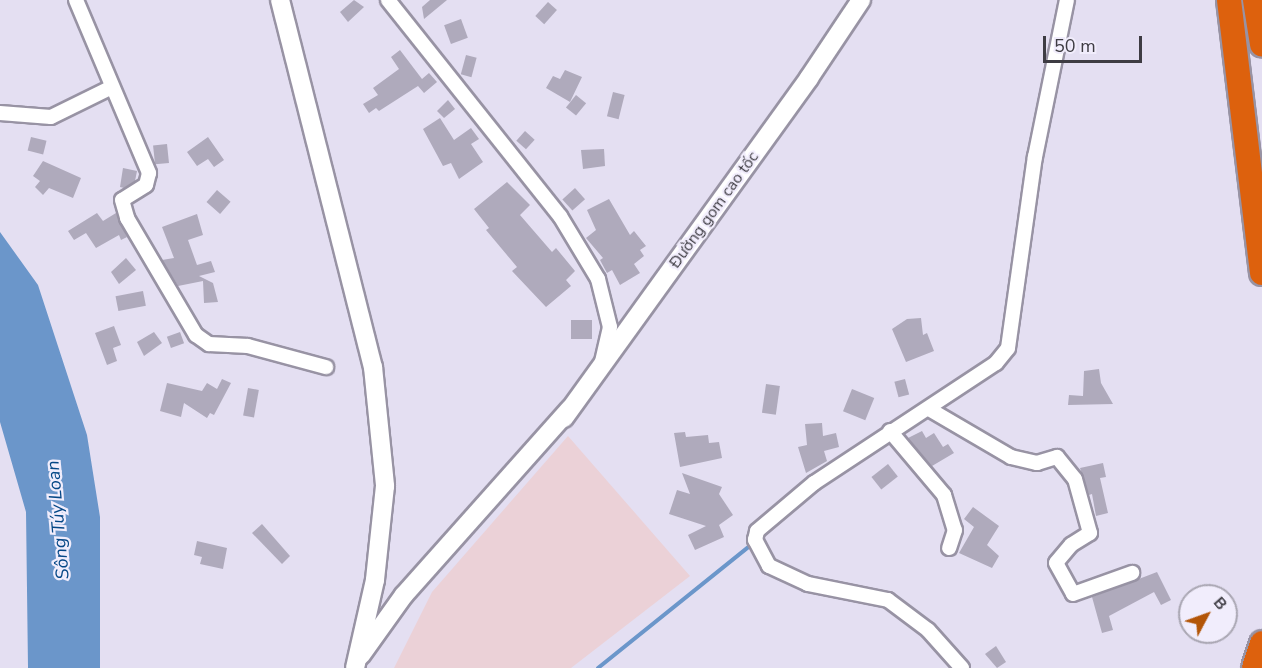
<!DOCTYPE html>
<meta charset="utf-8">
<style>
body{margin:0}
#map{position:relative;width:1262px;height:668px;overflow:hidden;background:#e4dff2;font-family:"Nunito Sans",sans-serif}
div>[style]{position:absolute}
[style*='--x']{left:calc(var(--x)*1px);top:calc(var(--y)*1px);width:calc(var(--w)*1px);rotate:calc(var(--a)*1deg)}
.industrial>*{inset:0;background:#ebd1d7}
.water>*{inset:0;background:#6b96ca}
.stream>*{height:4px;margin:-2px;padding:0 2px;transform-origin:2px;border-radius:2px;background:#6b96ca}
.building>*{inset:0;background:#afaabc;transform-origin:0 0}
.roads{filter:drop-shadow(2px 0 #9893a4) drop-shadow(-2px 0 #9893a4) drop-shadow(0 2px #9893a4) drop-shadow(0 -2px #9893a4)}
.street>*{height:14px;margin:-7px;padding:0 7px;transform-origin:7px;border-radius:7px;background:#fff}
.secondary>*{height:18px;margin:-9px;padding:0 9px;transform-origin:9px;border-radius:9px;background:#fff}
.highway>*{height:24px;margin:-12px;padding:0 12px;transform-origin:12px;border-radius:12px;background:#dd610d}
span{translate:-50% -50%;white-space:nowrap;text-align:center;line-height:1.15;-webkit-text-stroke:4.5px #f1edfc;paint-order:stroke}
.street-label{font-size:16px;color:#3e3c43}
.water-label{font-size:18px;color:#054786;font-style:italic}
.north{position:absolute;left:1178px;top:584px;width:60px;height:60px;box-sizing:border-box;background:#f1edfc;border:2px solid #a9a6b2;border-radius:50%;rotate:49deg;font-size:16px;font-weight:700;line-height:24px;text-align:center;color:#3e3c43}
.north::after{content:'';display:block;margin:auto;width:21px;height:27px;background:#b35507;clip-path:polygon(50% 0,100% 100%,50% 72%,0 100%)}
.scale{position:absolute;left:1043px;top:36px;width:99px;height:27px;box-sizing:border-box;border:3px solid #3e3c43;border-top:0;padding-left:8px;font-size:18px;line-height:21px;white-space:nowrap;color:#3e3c43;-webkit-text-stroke:4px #f1edfc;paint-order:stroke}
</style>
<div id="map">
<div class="industrial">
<i style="clip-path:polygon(568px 436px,690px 576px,571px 668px,394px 668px,432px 592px)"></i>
</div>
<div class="water">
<i style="clip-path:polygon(0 232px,38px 285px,87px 435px,100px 517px,100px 668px,28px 668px,26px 512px,0 422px)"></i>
</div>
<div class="stream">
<i style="--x:598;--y:668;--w:198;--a:-38.8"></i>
</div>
<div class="building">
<i style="clip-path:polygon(354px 0,364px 7px,348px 22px,340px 12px)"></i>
<i style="clip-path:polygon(430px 0,447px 0,424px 19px,422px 7px)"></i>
<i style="left:548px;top:2px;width:12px;height:19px;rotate:42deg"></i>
<i style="left:461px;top:19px;width:20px;height:18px;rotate:70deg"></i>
<i style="clip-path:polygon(400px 50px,422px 79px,429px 73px,437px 82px,424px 93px,418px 86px,379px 111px,376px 108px,369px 113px,363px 104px,378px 95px,373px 88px,399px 69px,391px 57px)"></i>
<i style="left:466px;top:55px;width:11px;height:20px;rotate:15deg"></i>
<i style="clip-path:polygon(565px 70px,582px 77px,570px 102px,546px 88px,553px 76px,560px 79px)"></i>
<i style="left:613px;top:92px;width:12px;height:25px;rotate:14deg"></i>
<i style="left:576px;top:95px;width:13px;height:16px;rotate:39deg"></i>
<i style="clip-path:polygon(448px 100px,455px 109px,444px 118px,437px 111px)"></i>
<i style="clip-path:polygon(440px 118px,454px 140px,471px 128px,479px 139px,471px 144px,483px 162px,459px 179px,451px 163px,443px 166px,423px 129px)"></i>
<i style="left:525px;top:131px;width:13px;height:13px;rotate:42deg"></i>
<i style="left:31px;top:137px;width:16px;height:14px;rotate:14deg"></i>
<i style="clip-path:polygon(208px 137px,224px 160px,214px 167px,208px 159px,197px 166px,187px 152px)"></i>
<i style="left:167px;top:144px;width:19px;height:14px;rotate:84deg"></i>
<i style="clip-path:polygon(604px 149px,605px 166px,583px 169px,581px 150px)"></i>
<i style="clip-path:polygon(43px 161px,81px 178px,73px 198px,49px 188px,43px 195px,35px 187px,40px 181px,33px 176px)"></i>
<i style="clip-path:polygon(123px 168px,137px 171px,135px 181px,124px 188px,120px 187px)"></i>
<i style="clip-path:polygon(507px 182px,530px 205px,520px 215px,552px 252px,556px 248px,575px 271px,566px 280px,571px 286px,546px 307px,512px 271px,517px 267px,486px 230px,489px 228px,474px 209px)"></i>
<i style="left:575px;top:188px;width:15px;height:17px;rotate:48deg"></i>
<i style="left:217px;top:190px;width:18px;height:16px;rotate:41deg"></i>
<i style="clip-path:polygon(609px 199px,630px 235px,634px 231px,646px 246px,640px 250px,644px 256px,634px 264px,640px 273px,620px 285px,612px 270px,607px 273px,600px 260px,603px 258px,586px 238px,596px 230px,587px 210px)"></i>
<i style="clip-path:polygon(97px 213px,103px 221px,116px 213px,127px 237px,121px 240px,119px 235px,96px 248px,86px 233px,74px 240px,68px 231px)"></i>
<i style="clip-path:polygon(197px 214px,203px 235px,188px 240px,197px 265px,211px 261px,215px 272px,199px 276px,213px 283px,218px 302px,204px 303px,203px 281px,178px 286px,162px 260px,174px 258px,162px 227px)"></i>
<i style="clip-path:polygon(126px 258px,136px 270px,119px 284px,111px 272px)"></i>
<i style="left:143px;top:291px;width:15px;height:28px;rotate:79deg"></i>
<i style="clip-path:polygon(921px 318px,923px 335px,927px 333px,934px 351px,906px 362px,892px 329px,907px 319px)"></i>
<i style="left:571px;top:320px;width:21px;height:19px"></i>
<i style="clip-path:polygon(114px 326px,121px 345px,113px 348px,117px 361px,107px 365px,95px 333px)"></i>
<i style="clip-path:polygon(154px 332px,162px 343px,144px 356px,137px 342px)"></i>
<i style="left:180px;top:332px;width:12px;height:14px;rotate:70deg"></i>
<i style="clip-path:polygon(1099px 369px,1101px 383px,1113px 404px,1068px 405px,1069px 395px,1083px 396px,1084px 371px)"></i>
<i style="clip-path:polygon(222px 379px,231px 383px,214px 415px,210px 413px,207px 418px,184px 403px,181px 417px,160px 411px,167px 383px,202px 391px,207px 383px,217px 389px)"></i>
<i style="left:905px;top:379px;width:16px;height:11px;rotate:75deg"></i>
<i style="left:766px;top:384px;width:14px;height:29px;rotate:8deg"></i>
<i style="left:248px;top:388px;width:11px;height:28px;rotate:10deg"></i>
<i style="left:852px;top:389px;width:24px;height:24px;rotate:22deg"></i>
<i style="clip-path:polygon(822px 423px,823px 436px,836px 433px,839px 447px,824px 451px,827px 461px,806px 473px,798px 447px,807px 445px,805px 424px)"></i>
<i style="clip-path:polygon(922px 431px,926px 438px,934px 433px,943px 447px,948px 444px,954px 453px,932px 466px,908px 438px)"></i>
<i style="clip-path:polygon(685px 432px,686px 437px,708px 435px,709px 443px,719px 442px,722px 458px,680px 467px,674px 433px)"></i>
<i style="clip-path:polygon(1103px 463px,1106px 477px,1100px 478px,1108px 513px,1096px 516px,1092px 494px,1089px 495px,1080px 468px)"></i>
<i style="left:888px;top:464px;width:16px;height:21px;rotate:52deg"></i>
<i style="clip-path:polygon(682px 473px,722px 487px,719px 494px,733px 515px,719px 525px,724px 537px,695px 550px,688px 535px,706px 526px,669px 514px,677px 490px,690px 494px)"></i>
<i style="clip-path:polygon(973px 507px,999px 526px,987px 545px,999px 556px,992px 568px,959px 553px,974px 527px,964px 519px)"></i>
<i style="clip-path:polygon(262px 524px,290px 556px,282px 564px,252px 533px)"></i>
<i style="clip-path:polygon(197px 541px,227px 548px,223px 569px,200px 564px,202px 557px,194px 555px)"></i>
<i style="clip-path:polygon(1157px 572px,1171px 600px,1161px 605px,1154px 592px,1109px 616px,1113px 630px,1102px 633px,1092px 597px)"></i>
<i style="clip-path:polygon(996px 646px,1006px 662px,997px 668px,985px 654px)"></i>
</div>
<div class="roads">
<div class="street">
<i style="--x:76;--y:0;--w:188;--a:67.1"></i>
<i style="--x:149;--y:173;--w:12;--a:104"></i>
<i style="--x:146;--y:185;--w:28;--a:148"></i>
<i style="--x:122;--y:200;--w:19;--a:74"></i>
<i style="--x:127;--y:218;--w:136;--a:59.5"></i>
<i style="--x:196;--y:335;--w:16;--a:35"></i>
<i style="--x:209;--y:344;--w:39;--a:3"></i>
<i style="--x:248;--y:346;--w:81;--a:15.1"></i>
<i style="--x:388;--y:0;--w:276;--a:51.5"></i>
<i style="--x:560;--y:216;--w:74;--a:58.9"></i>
<i style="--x:598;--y:279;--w:49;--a:76"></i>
<i style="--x:610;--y:327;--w:37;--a:103"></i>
<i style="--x:0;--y:113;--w:51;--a:4.5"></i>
<i style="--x:51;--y:117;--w:68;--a:-26.2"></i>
<i style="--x:929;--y:409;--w:95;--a:30.3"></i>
<i style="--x:1011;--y:457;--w:27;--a:13"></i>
<i style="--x:1037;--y:463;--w:21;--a:-17"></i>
<i style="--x:1057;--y:457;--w:28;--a:51"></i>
<i style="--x:1075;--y:479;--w:56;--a:74.5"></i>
<i style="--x:1090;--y:533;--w:22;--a:148"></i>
<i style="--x:1071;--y:545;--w:23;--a:130"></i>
<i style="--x:1056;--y:563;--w:35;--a:61"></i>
<i style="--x:1073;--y:594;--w:63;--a:-19.6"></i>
<i style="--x:890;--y:431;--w:84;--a:49.8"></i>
<i style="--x:944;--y:495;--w:37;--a:73"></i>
<i style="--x:955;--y:530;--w:19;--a:108"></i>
<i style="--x:962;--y:668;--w:51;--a:-131.8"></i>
<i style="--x:928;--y:630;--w:50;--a:-143.1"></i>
<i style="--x:888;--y:600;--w:82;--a:-168.7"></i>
<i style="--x:808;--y:584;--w:43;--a:-155.2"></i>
<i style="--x:769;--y:566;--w:30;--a:-118"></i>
<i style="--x:755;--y:540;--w:9;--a:-77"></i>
<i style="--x:757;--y:531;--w:75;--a:-40.1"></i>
<i style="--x:814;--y:483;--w:218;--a:-33.4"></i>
<i style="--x:996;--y:363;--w:19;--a:-51"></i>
<i style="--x:1008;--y:348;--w:193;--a:-82"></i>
<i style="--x:1035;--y:157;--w:160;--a:-78.5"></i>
</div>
<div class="secondary">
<i style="--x:280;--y:0;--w:379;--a:75.8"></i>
<i style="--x:373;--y:367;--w:120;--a:84.2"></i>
<i style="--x:385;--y:486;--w:95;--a:96.1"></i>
<i style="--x:375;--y:580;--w:90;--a:102.8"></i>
<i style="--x:564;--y:418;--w:419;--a:-54.2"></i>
<i style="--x:809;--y:78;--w:94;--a:-56.3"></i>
<i style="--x:361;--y:655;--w:74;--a:-54.4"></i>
<i style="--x:404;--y:595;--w:249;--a:-48.3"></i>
</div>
<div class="highway">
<i style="--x:1229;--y:0;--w:275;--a:83.1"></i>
<i style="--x:1255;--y:0;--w:45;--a:81"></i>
<i style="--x:1254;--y:668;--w:26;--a:-72"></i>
</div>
</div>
<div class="street-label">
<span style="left:714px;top:210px;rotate:-54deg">Đường gom cao tốc</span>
</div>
<div class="water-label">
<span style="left:58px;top:520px;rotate:-95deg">Sông Túy Loan</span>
</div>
<div class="north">B</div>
<div class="scale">50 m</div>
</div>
